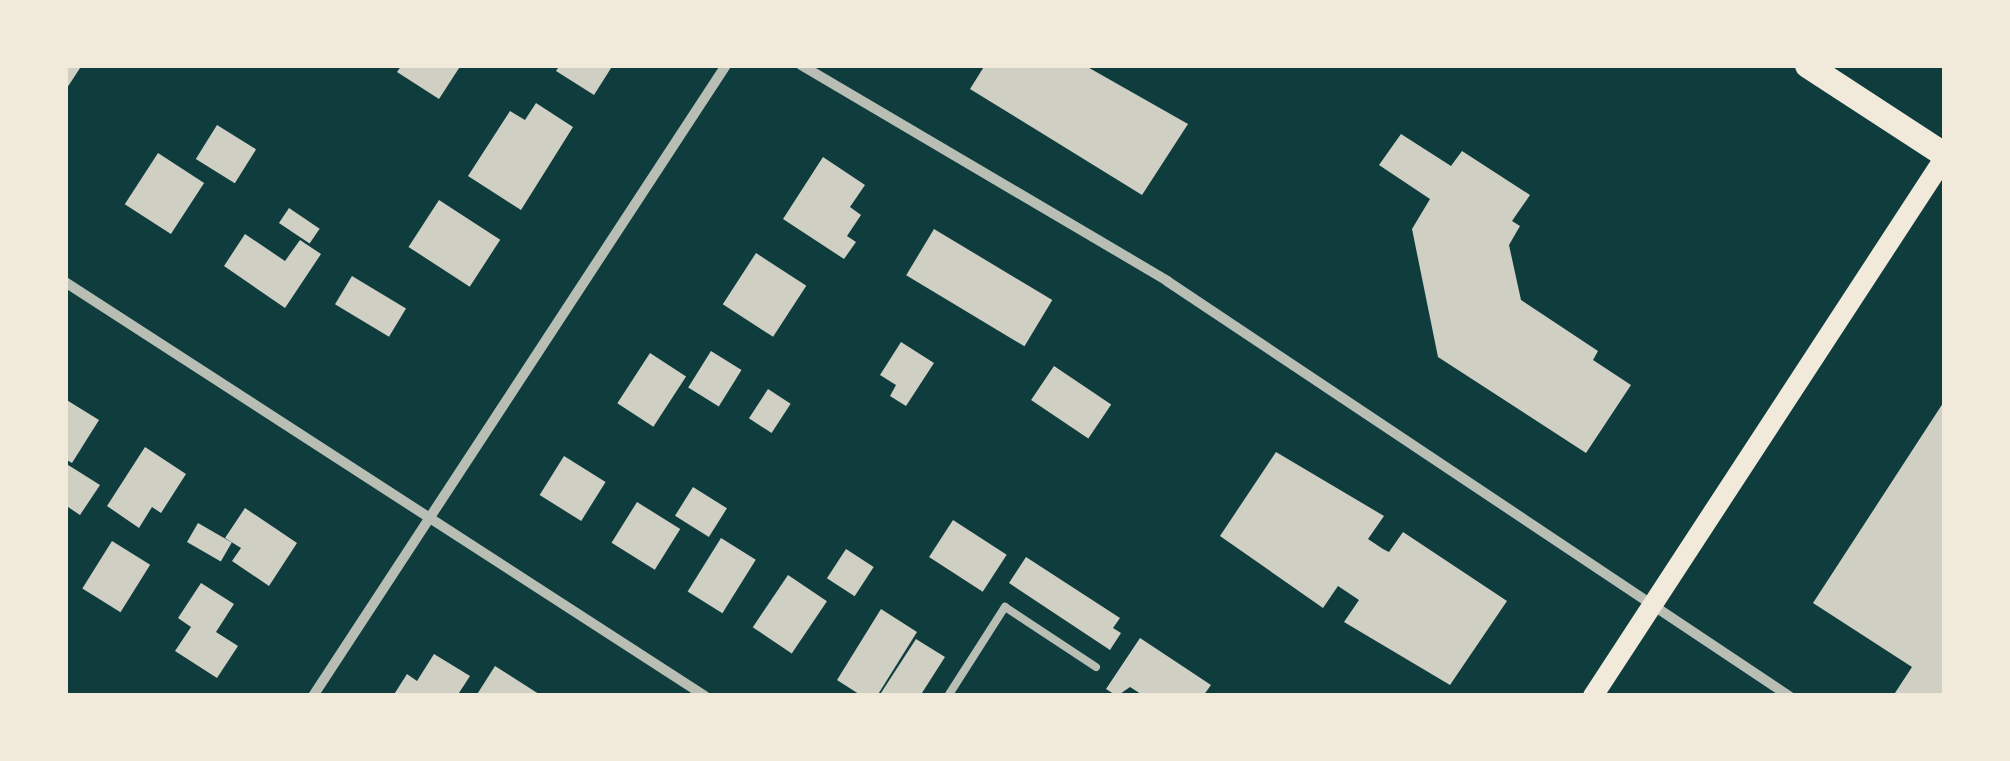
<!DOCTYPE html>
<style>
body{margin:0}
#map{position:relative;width:2010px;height:761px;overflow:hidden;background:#0f3d3e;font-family:"Titillium Web",sans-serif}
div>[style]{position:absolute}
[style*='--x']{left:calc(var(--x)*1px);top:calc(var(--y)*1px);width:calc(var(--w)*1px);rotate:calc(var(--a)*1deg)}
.building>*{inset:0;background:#cfcfc3;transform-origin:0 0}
.service>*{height:8px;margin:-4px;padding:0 4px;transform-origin:4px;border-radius:4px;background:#b8beb3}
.minor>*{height:10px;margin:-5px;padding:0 5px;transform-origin:5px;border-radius:5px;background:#b8beb3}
.secondary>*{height:20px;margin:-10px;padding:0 10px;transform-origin:10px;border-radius:10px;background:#f1e9da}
.primary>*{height:25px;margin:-12.5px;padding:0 12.5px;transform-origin:12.5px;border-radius:12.5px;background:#f1e9da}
span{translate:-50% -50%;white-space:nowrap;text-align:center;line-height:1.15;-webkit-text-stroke:10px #f1e9da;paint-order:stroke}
.frame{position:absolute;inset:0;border:68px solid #f1e9da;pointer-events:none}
</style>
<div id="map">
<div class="building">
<i style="clip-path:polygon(65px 65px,82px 65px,65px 91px)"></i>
<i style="clip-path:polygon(402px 65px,461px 65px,439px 99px,397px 72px)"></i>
<i style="clip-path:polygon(560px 65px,613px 65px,594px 95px,556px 71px)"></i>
<i style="clip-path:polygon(985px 65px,1084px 65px,1188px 124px,1142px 195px,970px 89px)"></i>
<i style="clip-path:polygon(536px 103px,573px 127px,521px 210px,468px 176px,510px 111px,525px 120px)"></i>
<i style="left:217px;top:125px;width:46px;height:40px;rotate:32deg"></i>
<i style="clip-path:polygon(1401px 134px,1451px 166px,1462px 151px,1530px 195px,1512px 221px,1520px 226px,1509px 245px,1521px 300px,1598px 351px,1593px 360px,1631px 385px,1586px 453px,1438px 357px,1412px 229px,1430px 199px,1379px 165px)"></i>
<i style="left:158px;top:153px;width:55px;height:61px;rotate:33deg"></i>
<i style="clip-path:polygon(823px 157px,865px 185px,850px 207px,861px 215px,847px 236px,856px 242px,844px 259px,783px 219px)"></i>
<i style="left:439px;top:200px;width:73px;height:56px;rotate:33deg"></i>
<i style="left:289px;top:208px;width:37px;height:18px;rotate:34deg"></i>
<i style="left:934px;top:229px;width:138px;height:54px;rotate:31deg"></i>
<i style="clip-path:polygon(245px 234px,285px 261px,300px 240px,321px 254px,285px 308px,224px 266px)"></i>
<i style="left:756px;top:253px;width:60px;height:61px;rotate:33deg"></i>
<i style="left:352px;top:276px;width:63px;height:33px;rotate:31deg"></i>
<i style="clip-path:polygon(901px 342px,934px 363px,906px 406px,890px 396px,896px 385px,880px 375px)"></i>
<i style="left:711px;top:351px;width:36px;height:43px;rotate:32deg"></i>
<i style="left:650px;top:353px;width:43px;height:60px;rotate:33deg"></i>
<i style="left:1054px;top:366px;width:69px;height:41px;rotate:34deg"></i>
<i style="left:768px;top:389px;width:27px;height:35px;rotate:33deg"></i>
<i style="clip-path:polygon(65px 399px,99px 420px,72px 463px,65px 459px)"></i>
<i style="clip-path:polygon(1945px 400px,1945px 696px,1893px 696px,1912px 667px,1813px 603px)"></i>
<i style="clip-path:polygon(145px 447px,186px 474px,161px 513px,152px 507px,139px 528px,107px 506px)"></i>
<i style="clip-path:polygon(1276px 452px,1384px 516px,1368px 539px,1383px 549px,1389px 552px,1403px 532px,1507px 601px,1450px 685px,1344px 622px,1359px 600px,1338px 586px,1323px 608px,1220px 536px)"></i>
<i style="left:564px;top:456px;width:49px;height:46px;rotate:32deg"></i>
<i style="clip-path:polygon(65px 463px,100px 485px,80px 515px,65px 505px)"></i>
<i style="left:693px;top:487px;width:40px;height:34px;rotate:32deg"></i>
<i style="left:637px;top:502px;width:51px;height:48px;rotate:32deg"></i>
<i style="clip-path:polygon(245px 508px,297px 543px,269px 586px,232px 561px,241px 548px,225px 538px)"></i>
<i style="left:953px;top:520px;width:64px;height:44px;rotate:33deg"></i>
<i style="left:198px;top:523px;width:39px;height:22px;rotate:30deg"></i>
<i style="left:721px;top:538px;width:41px;height:63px;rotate:32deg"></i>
<i style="left:112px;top:541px;width:45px;height:56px;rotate:32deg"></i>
<i style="left:846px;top:549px;width:33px;height:35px;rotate:33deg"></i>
<i style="clip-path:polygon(1026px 557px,1120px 618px,1113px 628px,1121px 633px,1110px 650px,1009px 583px)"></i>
<i style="left:788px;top:575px;width:47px;height:63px;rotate:34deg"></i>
<i style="clip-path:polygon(201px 583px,234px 604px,216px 632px,238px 646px,217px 678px,175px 651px,191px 627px,178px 618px)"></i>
<i style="clip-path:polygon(881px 609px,917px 632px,877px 696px,862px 696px,837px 680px)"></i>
<i style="clip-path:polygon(1140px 638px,1211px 685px,1203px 696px,1144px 696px,1130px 687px,1117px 696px,1106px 689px)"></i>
<i style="clip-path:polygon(916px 639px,945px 657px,920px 696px,879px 696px)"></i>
<i style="clip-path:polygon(434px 654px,470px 676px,457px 696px,393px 696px,407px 674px,417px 681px)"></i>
<i style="clip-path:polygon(495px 666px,542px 696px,476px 696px)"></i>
</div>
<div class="service">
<i style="--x:948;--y:696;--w:106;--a:-57.4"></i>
<i style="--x:1005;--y:607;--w:109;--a:33.4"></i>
</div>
<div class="minor">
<i style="--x:801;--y:65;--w:425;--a:30.5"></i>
<i style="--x:1167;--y:281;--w:748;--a:33.71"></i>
<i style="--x:65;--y:282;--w:762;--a:32.9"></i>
<i style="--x:313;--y:696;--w:754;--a:-56.79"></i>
</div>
<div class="secondary">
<i style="--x:1593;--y:696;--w:644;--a:-56.85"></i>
</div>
<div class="primary">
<i style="--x:1807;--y:65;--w:165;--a:33.1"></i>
</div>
<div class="frame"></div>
</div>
